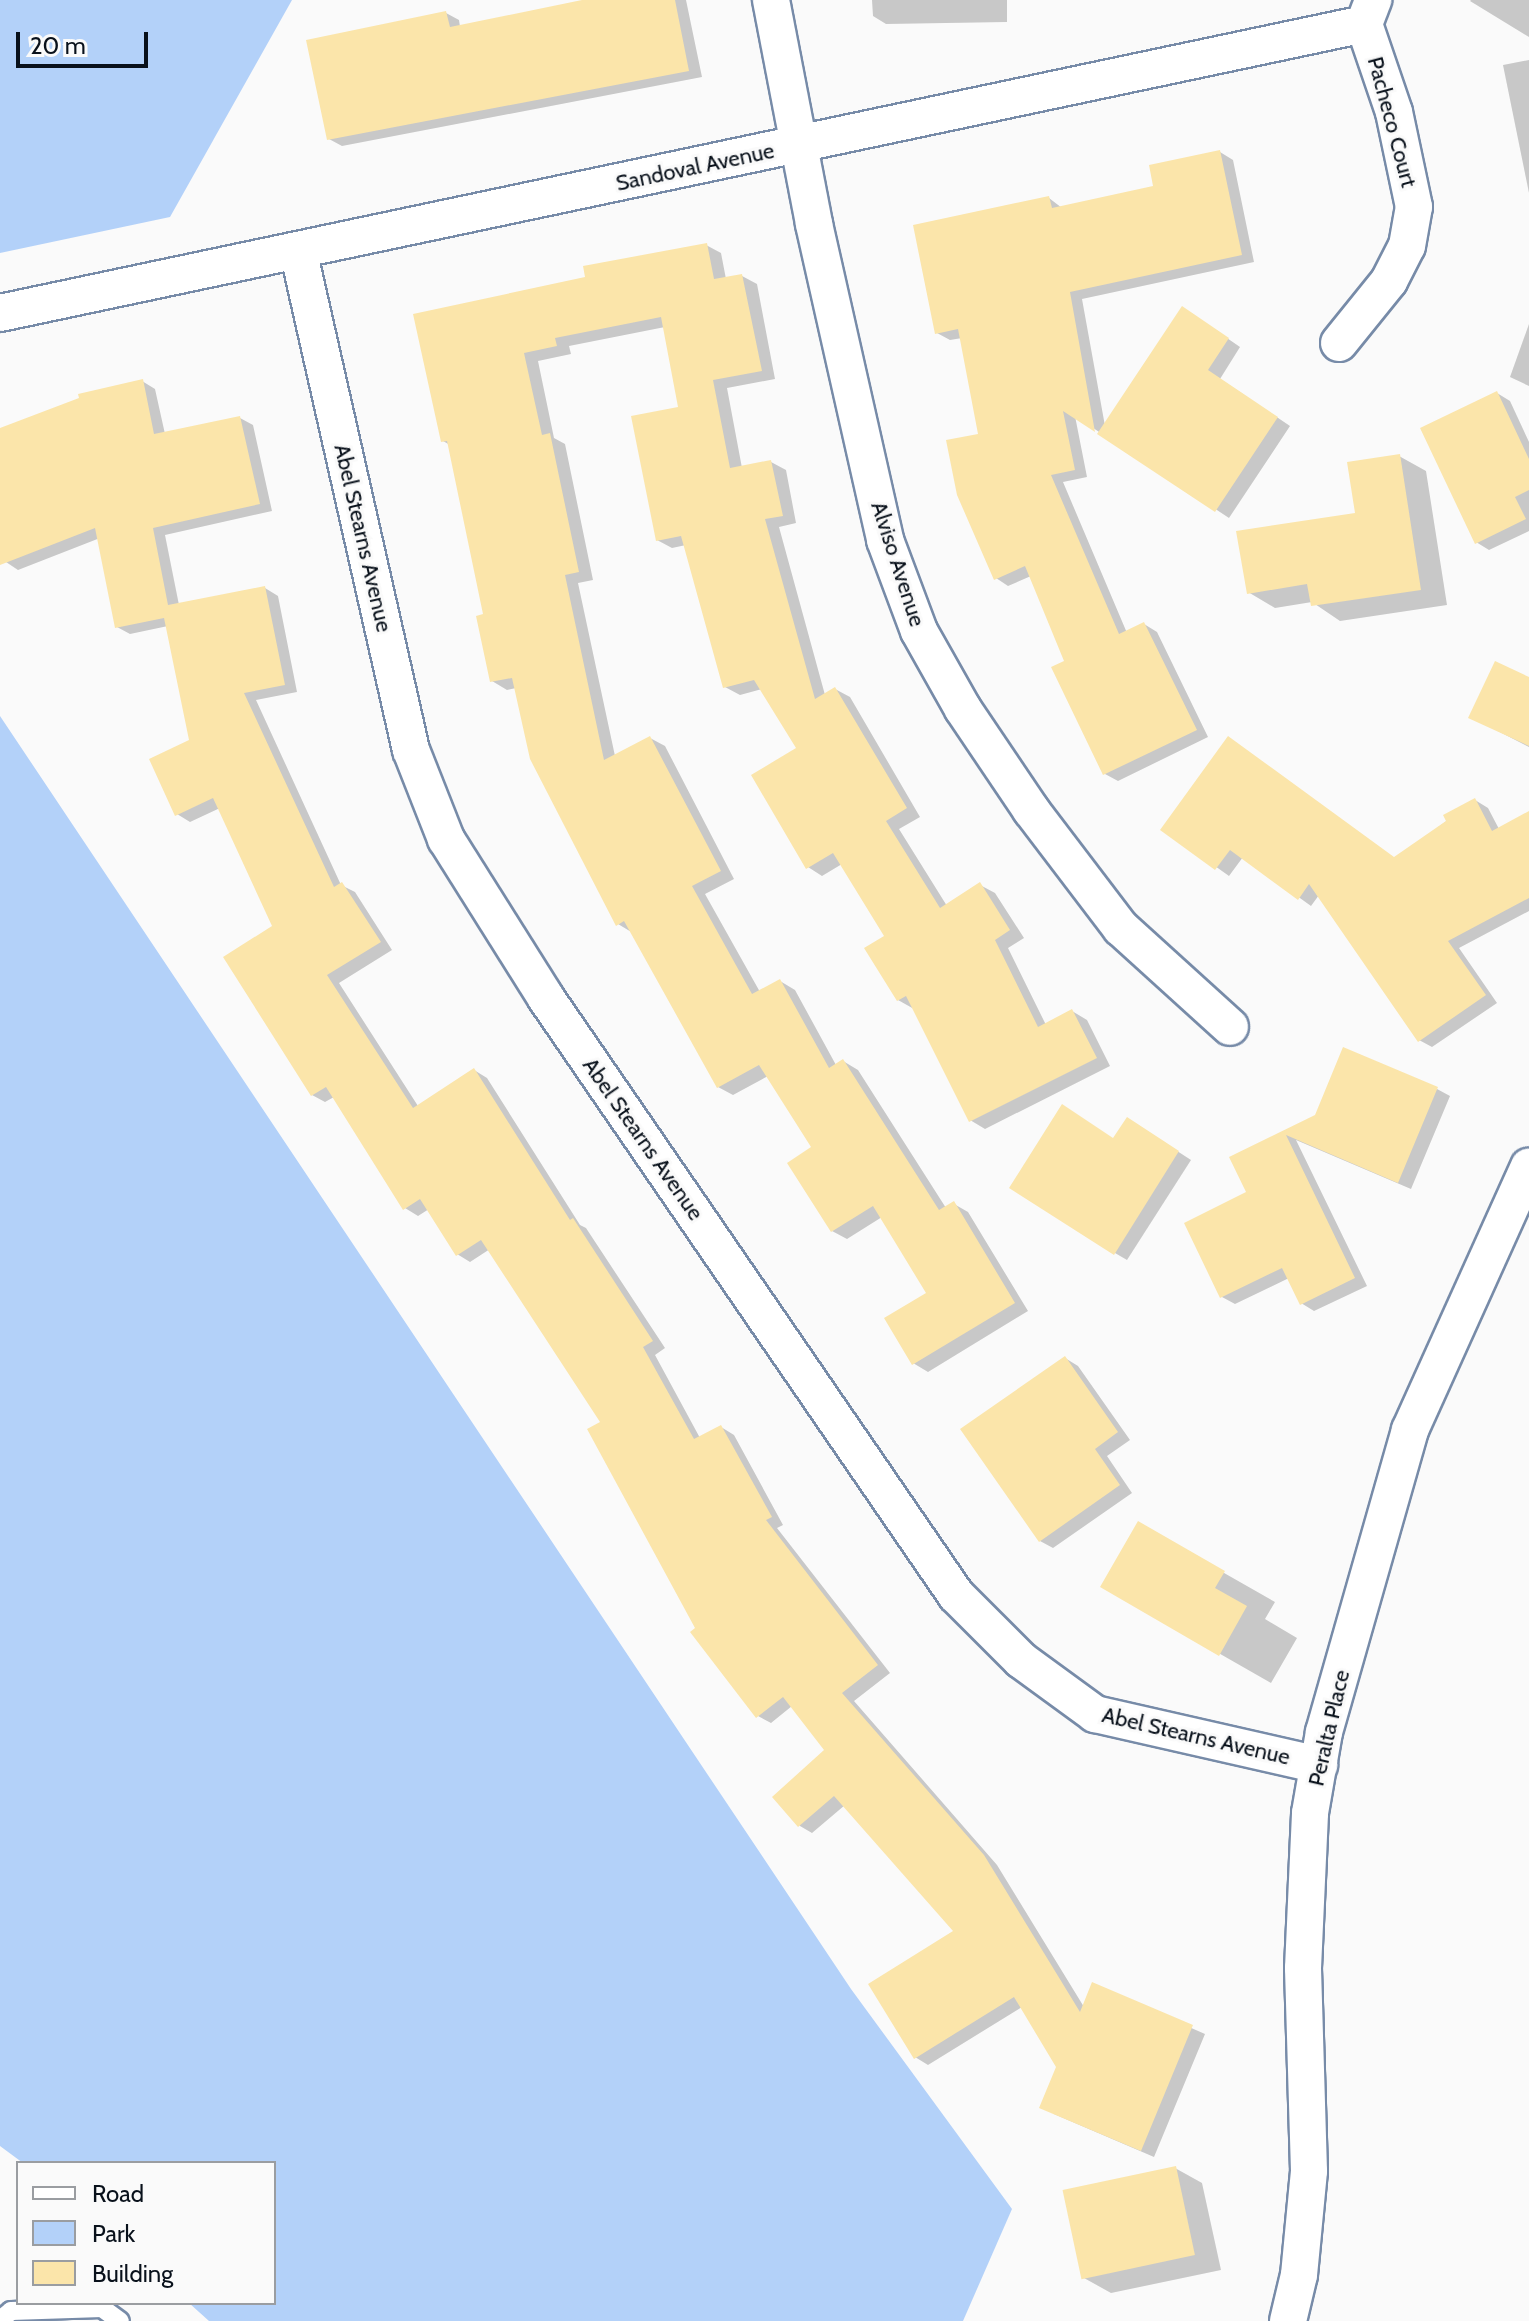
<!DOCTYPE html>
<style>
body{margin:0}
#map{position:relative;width:1529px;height:2321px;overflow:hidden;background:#fafafa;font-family:Cabin,sans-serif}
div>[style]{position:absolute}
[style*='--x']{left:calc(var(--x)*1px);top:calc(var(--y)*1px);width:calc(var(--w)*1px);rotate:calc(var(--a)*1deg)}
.green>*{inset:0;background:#b3d1f9}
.shadow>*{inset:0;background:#0003}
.building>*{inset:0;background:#fbe5aa;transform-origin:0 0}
.roads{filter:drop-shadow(2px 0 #778ba8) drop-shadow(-2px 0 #778ba8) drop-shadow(0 2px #778ba8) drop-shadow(0 -2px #778ba8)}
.lane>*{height:18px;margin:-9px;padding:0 9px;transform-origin:9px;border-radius:9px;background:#fff}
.street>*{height:36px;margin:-18px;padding:0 18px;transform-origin:18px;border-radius:18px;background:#fff}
span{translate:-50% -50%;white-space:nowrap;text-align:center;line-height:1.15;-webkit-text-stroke:6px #fafafa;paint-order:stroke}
.street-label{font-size:22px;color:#09111b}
.legend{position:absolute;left:16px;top:2161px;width:260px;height:144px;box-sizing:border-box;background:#fafafa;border:2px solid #9a9da1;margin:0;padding:10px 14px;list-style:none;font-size:24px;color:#09111b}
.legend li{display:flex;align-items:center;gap:16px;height:40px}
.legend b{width:40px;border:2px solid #9a9da1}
.scale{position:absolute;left:16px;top:32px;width:132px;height:36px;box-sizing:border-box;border:4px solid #09111b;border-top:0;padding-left:10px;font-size:24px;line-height:28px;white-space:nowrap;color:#09111b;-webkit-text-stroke:6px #fafafa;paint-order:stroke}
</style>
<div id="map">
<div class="green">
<i style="clip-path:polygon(0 0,292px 0,170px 217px,0 253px)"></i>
<i style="clip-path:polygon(0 716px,851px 1989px,1012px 2209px,963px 2321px,209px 2321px,189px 2303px,274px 2303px,274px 2163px,23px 2163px,0 2146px)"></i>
</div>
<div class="shadow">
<i style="clip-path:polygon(592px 0,686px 0,702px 77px,342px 146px,329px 139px,446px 13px,459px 20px,460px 27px)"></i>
<i style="clip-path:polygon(872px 0,1007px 0,1007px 22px,886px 24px,873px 16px)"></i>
<i style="clip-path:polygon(1529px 0,1529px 37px,1470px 1px,1471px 0)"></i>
<i style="clip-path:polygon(1529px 60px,1529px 193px,1503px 65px)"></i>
<i style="clip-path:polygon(1220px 152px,1233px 160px,1254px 262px,1082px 299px,1105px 426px,1195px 316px,1240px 347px,1220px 379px,1290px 426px,1229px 518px,1075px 416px,1087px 477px,1063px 482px,1127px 633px,1144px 624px,1157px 632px,1208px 737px,1118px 781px,1105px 774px,1067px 662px,1031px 576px,1008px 586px,996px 578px,980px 436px,962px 338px,950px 340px,937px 333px,1049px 198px,1062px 208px,1156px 188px)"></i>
<i style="clip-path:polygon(706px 245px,721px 253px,726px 279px,742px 276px,757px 284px,775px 379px,727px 388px,742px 468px,771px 462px,786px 470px,796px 523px,779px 527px,825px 695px,835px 689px,850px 697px,920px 817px,899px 829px,947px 906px,980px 885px,995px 893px,1024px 938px,1008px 948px,1046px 1025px,1072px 1011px,1087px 1020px,1110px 1066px,985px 1129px,970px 1120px,914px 1009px,898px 1000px,887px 936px,842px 864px,822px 876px,808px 867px,798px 749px,762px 689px,740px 695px,725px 687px,686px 545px,672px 548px,657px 540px,680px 409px,665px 327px,569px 346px,571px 354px,538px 361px,554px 438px,565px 444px,593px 580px,578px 583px,615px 756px,650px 738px,665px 746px,734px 879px,705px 894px,760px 992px,780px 981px,795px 990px,836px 1065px,843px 1061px,858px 1070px,946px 1208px,954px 1204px,968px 1212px,1028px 1311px,928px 1372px,913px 1363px,928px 1294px,882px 1217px,847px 1239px,832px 1231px,814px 1148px,768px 1076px,733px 1095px,718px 1087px,633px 933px,618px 924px,516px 688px,507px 690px,492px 681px,485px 616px,450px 445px,443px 441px,588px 279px)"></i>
<i style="clip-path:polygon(1529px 324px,1529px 386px,1510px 377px)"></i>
<i style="clip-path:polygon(142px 381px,155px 389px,165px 434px,240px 418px,253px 425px,272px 511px,165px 535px,179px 605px,265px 588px,278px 596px,297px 692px,256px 700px,341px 885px,355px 892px,392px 950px,339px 983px,418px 1106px,474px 1070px,487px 1078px,580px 1225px,586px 1228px,665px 1348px,655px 1355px,700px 1438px,721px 1427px,734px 1435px,783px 1525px,777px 1528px,890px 1673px,854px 1701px,997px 1865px,1084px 2007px,1093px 1985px,1205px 2034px,1154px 2157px,1054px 2114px,1059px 2067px,1022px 2007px,928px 2065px,915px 2057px,956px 1932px,845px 1805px,812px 1833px,800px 1826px,774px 1797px,826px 1751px,792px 1706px,771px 1723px,758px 1716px,697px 1629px,603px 1422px,490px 1249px,470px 1262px,457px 1254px,429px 1209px,418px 1216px,405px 1208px,334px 1097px,325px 1102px,312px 1095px,275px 927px,220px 808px,190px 822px,177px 814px,192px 741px,168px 626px,130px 634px,117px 627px,100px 538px,18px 570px,0 558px,0 430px)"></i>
<i style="clip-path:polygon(1497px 393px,1510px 401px,1529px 442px,1529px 531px,1489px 550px,1476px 542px)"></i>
<i style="clip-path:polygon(1399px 456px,1426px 471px,1447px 605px,1340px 621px,1312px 602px,1275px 608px,1248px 592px,1357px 515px)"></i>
<i style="clip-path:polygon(1529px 679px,1529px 747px,1471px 717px)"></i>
<i style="clip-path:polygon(1475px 800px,1488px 808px,1499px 829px,1529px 813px,1529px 911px,1459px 948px,1497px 1003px,1432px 1047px,1419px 1040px,1319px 895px,1311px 906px,1243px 857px,1229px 876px,1163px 829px,1395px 859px)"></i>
<i style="clip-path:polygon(1437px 1089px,1450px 1096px,1411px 1189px,1296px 1140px,1367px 1286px,1314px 1311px,1301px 1303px,1289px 1278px,1235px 1304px,1222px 1297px,1249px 1193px,1232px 1158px,1317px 1117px)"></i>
<i style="clip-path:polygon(1140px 1127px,1191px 1160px,1127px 1260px,1115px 1253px,1115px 1140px)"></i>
<i style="clip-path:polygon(1065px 1358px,1078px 1366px,1130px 1440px,1107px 1456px,1132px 1493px,1053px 1548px,1040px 1541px)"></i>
<i style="clip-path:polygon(1138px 1524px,1275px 1602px,1265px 1619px,1297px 1638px,1271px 1683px,1103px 1587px)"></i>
<i style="clip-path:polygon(1175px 2168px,1202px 2183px,1221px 2270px,1111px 2293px,1084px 2278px)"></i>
</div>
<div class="building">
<i style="clip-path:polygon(582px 0,675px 0,689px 71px,327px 140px,306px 40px,446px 11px,450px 27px)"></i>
<i style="clip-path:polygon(1220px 150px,1242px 255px,1070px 292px,1095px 432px,1063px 411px,1075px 470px,1051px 475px,1119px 634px,1144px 622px,1197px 730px,1103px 775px,1051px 667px,1064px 661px,1025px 566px,994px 580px,957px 495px,946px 440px,978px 434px,958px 329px,935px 334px,913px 225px,1049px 196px,1052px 208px,1153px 186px,1149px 165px)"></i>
<i style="clip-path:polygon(707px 243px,714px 279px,742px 274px,762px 371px,713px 380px,730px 468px,771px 460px,783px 516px,765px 519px,815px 699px,835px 687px,907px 808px,886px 821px,940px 908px,980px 882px,1010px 930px,995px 940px,1038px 1027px,1072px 1009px,1097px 1058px,969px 1122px,906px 996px,897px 1001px,864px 948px,884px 936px,833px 853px,806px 869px,751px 775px,796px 748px,754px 680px,723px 688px,681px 536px,656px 541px,631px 416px,678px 407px,661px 317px,555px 338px,557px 346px,524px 353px,542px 435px,550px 433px,579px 572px,565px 575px,604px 760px,650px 736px,721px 871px,692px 886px,752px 994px,780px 979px,829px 1068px,843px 1059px,939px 1210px,954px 1201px,1015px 1303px,912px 1365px,884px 1318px,926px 1293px,873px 1206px,831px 1232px,787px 1163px,811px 1147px,759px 1065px,717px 1088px,624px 921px,616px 926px,530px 759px,512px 678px,490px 682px,476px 616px,483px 614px,447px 441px,441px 442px,413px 314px,585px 277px,583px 266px)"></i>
<i style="clip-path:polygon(1182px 306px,1229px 338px,1208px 370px,1278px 417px,1215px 512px,1097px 434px)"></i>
<i style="clip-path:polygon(143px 379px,154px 434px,240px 416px,260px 504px,153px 528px,168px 605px,265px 586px,285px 685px,244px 693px,334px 887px,342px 882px,381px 942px,327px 975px,413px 1108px,474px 1068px,570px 1220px,573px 1218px,653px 1341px,643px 1347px,694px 1439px,721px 1425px,772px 1517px,766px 1520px,878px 1665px,842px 1693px,984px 1855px,1080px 2012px,1092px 1982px,1193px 2025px,1141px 2151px,1039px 2108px,1056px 2067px,1014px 1997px,914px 2059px,868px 1984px,953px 1931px,834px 1796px,798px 1827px,772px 1797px,824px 1750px,783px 1697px,756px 1718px,690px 1632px,695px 1628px,587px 1429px,600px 1422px,481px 1240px,456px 1256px,420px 1199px,403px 1210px,326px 1087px,311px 1096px,223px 957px,272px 926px,213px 798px,175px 816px,149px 759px,189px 740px,164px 618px,115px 628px,95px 528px,0 565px,0 428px,79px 398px,78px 394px)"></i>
<i style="clip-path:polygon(1497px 391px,1529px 459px,1529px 490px,1515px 497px,1526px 519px,1475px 544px,1420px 428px)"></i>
<i style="clip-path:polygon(1400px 454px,1421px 590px,1311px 606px,1307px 584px,1247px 594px,1236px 531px,1355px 513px,1347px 462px)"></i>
<i style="clip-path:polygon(1495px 661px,1529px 677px,1529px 746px,1468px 718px)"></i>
<i style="clip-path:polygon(1228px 736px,1394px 857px,1446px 821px,1443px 815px,1475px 798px,1492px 831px,1529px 811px,1529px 898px,1448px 941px,1486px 995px,1418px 1042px,1309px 884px,1298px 900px,1230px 850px,1215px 870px,1160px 830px)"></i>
<i style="clip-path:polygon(1343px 1047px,1438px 1087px,1398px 1183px,1286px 1135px,1355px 1278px,1300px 1305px,1282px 1268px,1220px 1298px,1184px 1223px,1246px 1192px,1229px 1157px,1315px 1115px)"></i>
<i style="clip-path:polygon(1062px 1104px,1113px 1138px,1127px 1117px,1179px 1151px,1114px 1255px,1009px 1188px)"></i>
<i style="clip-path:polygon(1065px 1356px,1118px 1432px,1095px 1449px,1120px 1485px,1039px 1542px,960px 1429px)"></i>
<i style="clip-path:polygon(1138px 1521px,1225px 1571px,1215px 1588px,1247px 1606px,1219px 1656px,1100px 1587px)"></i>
<i style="left:1176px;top:2166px;width:91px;height:116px;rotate:78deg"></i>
</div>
<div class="roads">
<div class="lane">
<i style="--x:0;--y:2320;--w:14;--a:-39"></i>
<i style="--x:11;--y:2311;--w:91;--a:-1.9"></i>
<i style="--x:102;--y:2308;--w:22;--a:36"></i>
</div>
<div class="street">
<i style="--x:771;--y:0;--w:228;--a:79.1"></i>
<i style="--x:814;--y:224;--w:324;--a:77.3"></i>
<i style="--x:885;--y:540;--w:97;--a:69.5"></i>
<i style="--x:919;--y:631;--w:90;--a:60.6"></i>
<i style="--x:963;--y:709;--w:122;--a:56"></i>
<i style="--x:1031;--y:810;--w:148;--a:52.7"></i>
<i style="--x:1121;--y:928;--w:147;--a:42.2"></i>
<i style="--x:298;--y:250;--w:513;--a:77.27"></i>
<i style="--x:411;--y:750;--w:96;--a:68.5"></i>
<i style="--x:446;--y:839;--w:188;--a:57.8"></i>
<i style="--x:546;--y:998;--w:724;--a:55.52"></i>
<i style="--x:956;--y:1595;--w:92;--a:45"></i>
<i style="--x:1021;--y:1660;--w:92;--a:36.1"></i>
<i style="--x:1095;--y:1714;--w:230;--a:12.8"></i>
<i style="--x:0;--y:313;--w:1394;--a:-11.96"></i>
<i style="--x:1364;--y:24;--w:26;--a:-69"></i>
<i style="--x:1339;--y:343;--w:80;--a:-51.1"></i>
<i style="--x:1389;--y:281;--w:39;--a:-63"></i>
<i style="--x:1407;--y:246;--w:40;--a:-80"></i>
<i style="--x:1414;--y:207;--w:97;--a:-101.9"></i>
<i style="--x:1394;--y:112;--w:93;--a:-108.8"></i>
<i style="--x:1288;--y:2321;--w:47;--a:-76.6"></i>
<i style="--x:1299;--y:2275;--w:104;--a:-84.5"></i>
<i style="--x:1309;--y:2171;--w:203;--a:-91.7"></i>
<i style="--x:1303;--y:1968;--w:155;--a:-87.4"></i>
<i style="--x:1310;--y:1813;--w:82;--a:-80.2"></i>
<i style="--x:1324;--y:1732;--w:314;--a:-74.1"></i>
<i style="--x:1410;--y:1430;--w:289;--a:-65.7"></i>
</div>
</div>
<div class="street-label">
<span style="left:1392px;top:122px;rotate:75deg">Pacheco Court</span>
<span style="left:695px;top:167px;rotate:-12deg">Sandoval Avenue</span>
<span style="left:363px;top:538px;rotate:77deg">Abel Stearns Avenue</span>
<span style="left:898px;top:564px;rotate:72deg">Alviso Avenue</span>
<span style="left:643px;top:1139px;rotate:55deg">Abel Stearns Avenue</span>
<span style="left:1329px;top:1728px;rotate:-77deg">Peralta Place</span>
<span style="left:1196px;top:1736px;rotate:13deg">Abel Stearns Avenue</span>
</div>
<ul class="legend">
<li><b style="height:10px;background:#fff"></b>Road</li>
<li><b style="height:22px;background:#b3d1f9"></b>Park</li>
<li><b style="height:22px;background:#fbe5aa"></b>Building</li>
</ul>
<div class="scale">20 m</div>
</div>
